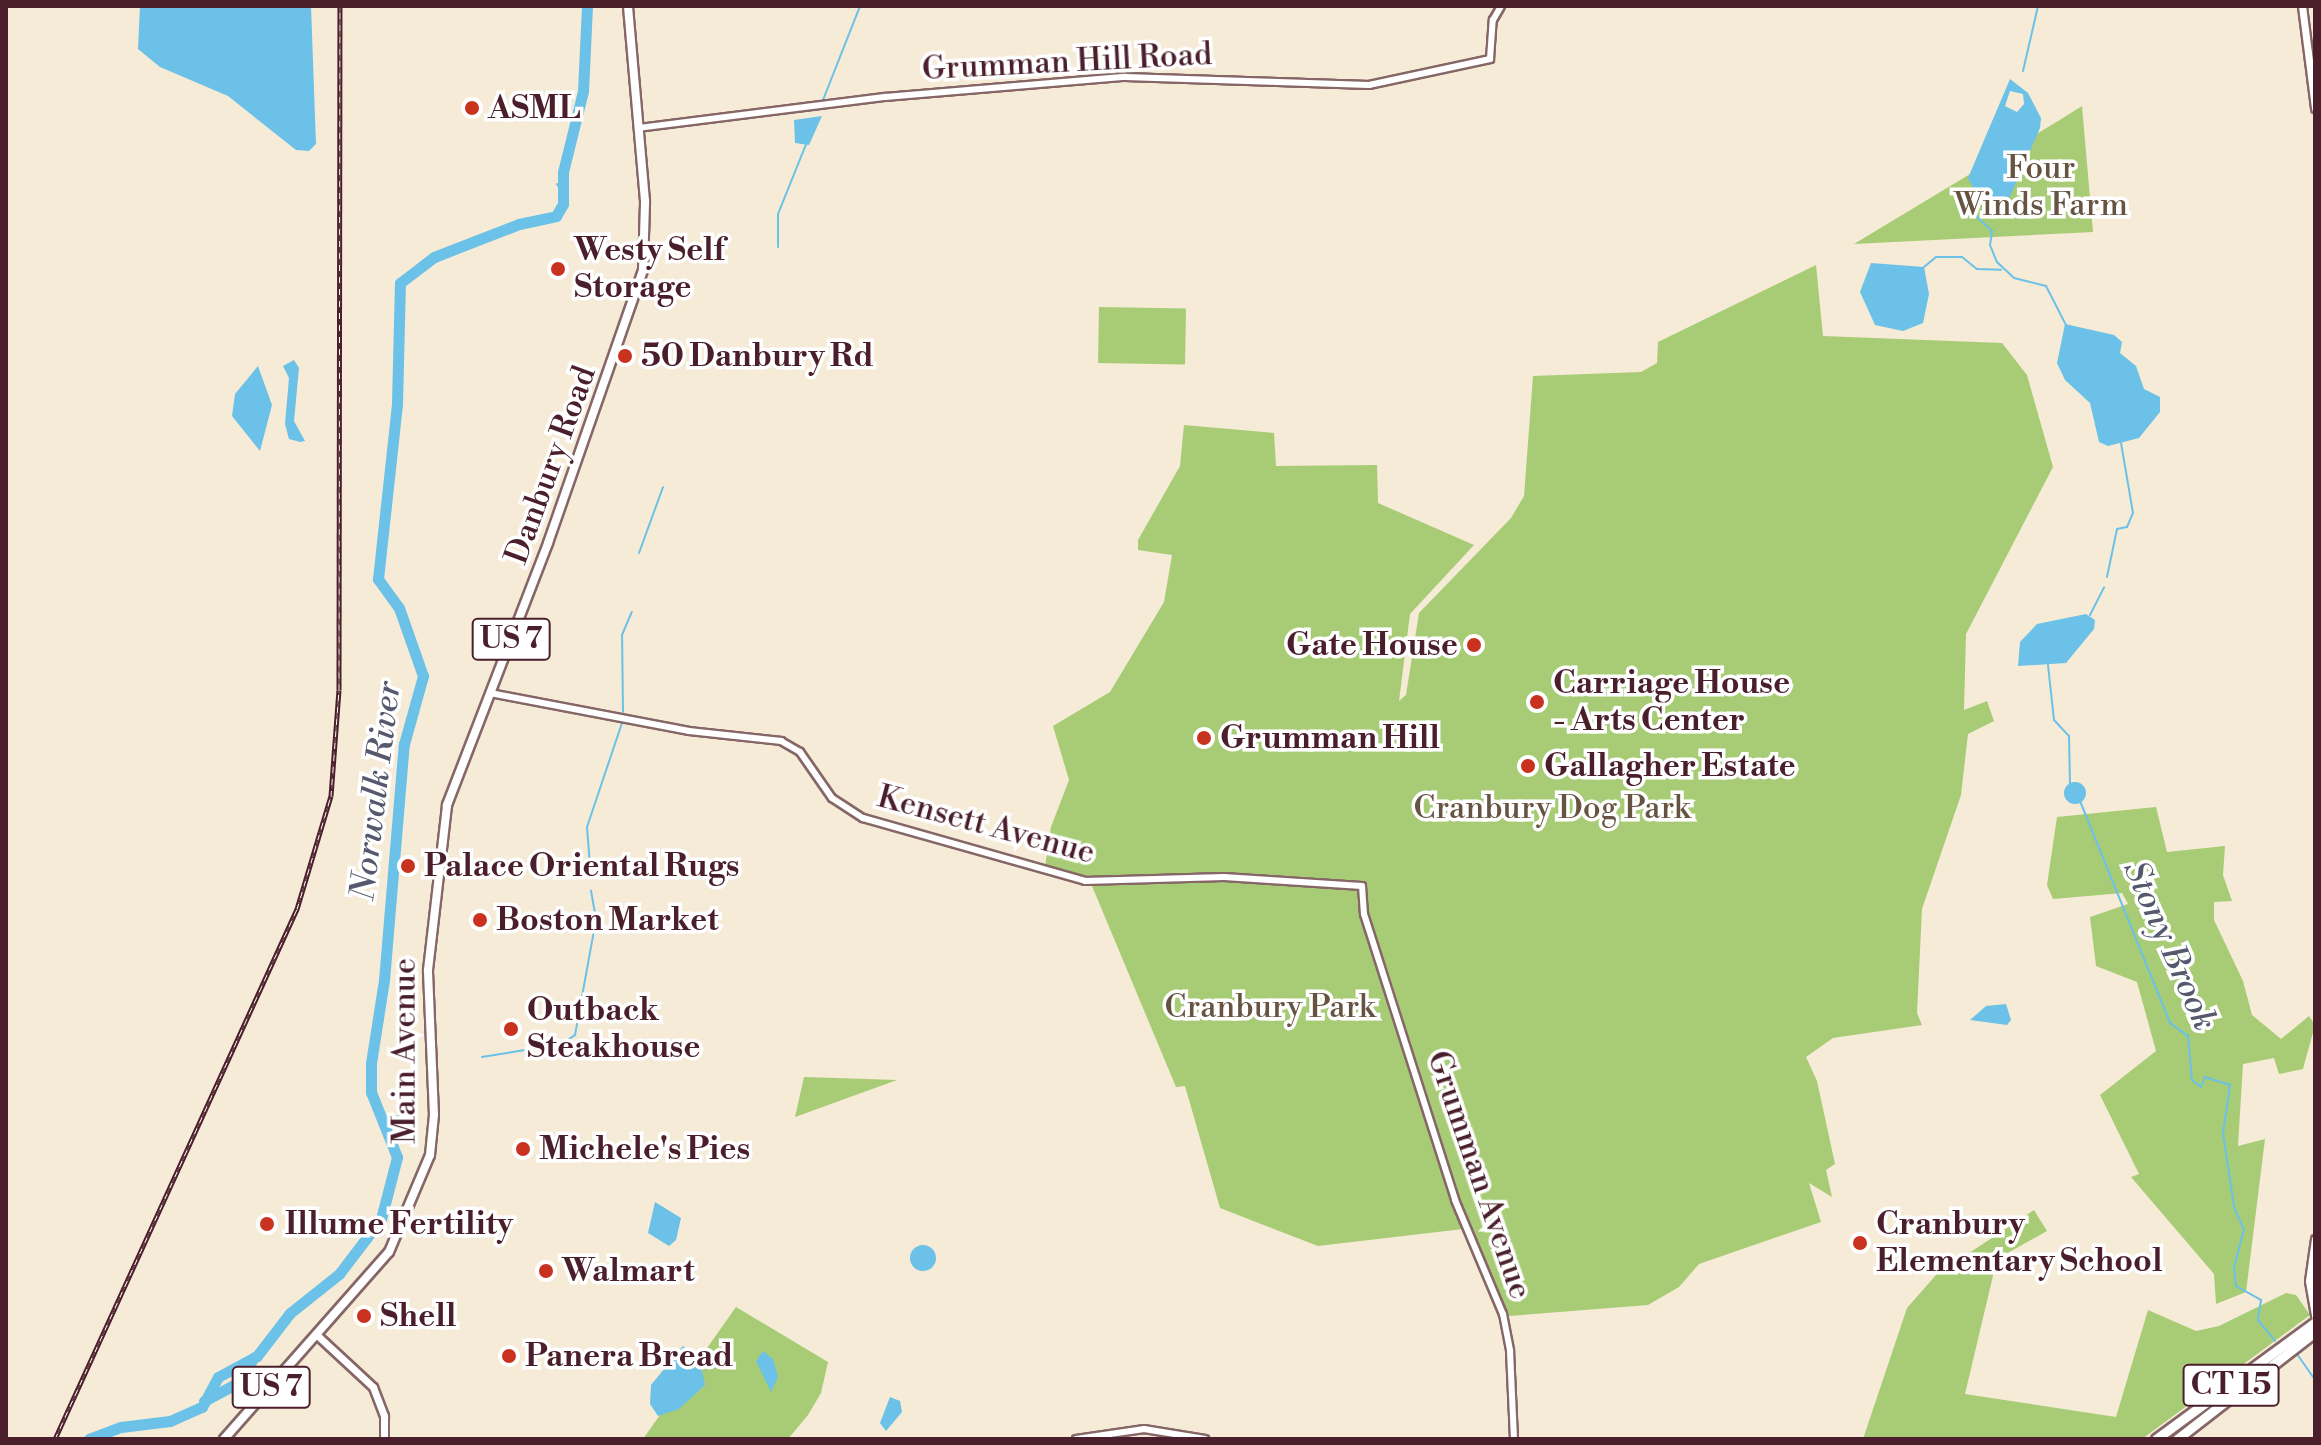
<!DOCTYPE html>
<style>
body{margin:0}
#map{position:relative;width:2321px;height:1445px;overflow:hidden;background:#f5ebd7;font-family:"Libre Bodoni",serif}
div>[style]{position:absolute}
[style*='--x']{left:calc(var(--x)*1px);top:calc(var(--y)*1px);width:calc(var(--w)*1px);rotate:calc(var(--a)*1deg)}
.green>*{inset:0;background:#a8cc75;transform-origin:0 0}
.water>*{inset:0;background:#6bc1e7}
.round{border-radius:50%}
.stream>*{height:2px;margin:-1px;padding:0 1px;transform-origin:1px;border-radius:1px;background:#6bc1e7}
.river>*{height:11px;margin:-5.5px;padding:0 5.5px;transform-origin:5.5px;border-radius:5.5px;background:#6bc1e7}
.roads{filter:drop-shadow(2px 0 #866667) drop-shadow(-2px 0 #866667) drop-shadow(0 2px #866667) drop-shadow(0 -2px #866667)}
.tertiary>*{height:6px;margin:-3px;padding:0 3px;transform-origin:3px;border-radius:3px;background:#fff}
.secondary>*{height:7px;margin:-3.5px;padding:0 3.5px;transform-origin:3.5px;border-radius:3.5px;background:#fff}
.trunk>*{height:8px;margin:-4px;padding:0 4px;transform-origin:4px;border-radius:4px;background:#fff}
.motorway>*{height:9px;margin:-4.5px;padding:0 4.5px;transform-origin:4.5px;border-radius:4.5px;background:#fff}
.rail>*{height:5px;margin-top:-2.5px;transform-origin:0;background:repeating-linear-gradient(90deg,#fff 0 6px,#4a1f2b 0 12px);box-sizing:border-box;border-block:2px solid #4a1f2b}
.dots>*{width:22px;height:22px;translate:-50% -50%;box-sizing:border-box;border:4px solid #fff;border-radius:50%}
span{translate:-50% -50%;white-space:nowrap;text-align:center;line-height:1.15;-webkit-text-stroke:7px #fff;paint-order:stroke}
.shield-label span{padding:2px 6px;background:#fff;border:2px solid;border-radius:6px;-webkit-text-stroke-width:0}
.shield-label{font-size:30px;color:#4a1f2b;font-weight:700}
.street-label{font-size:32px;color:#4a1f2b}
.poi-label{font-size:32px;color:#4a1f2b;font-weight:700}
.left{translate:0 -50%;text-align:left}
.right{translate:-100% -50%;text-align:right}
.park-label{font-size:32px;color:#665341}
.water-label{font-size:34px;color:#56586d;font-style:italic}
.frame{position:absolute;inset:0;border:8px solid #4a1f2b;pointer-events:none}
</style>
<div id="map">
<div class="green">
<i style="clip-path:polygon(2082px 106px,2093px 232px,1854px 244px,2058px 121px)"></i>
<i style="clip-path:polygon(1816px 265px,1823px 336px,2002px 343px,2027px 375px,2053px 467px,1966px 634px,1964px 710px,1987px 701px,1994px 721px,1968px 734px,1961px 795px,1922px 909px,1917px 1013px,1922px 1025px,1833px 1038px,1806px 1057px,1817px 1081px,1835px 1164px,1826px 1170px,1832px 1197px,1809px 1183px,1821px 1222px,1699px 1264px,1679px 1287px,1648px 1305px,1509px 1316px,1461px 1206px,1393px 987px,1386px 965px,1380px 964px,1463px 1229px,1318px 1246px,1220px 1208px,1185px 1086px,1176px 1087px,1092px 886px,1221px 880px,1227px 874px,1097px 878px,1045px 867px,1051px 827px,1069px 780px,1053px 726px,1110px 692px,1164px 602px,1172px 555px,1138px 550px,1138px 540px,1180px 466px,1184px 425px,1274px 433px,1276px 466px,1377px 465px,1378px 503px,1474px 545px,1410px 614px,1399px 701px,1406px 695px,1419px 613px,1511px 518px,1524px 496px,1533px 376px,1641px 372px,1657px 363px,1658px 342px)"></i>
<i style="left:1099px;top:307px;width:87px;height:56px;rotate:1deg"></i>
<i style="clip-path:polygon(2156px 807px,2167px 852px,2225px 846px,2223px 875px,2232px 901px,2214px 902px,2214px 920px,2243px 981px,2252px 1015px,2281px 1039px,2309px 1016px,2315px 1025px,2303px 1069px,2279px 1074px,2274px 1058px,2243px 1064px,2238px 1146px,2265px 1139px,2246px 1292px,2216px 1304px,2214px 1274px,2131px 1177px,2139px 1174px,2100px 1095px,2156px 1051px,2137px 982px,2096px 966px,2090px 917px,2128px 904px,2122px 893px,2053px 899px,2047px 885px,2057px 817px)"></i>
<i style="clip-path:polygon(804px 1077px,897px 1080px,795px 1117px)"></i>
<i style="clip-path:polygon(2034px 1210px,2047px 1231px,1997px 1259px,1965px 1394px,2116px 1417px,2148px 1310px,2196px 1331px,2219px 1326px,2286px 1293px,2296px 1295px,2310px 1315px,2142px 1439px,1863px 1439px,1907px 1308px,1936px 1275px)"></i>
<i style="clip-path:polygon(736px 1307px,828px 1362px,821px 1393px,808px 1415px,788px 1439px,643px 1439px)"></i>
</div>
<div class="water">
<i style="clip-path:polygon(140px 6px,311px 6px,316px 144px,309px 151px,296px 150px,228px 96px,160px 67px,138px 49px)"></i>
<i style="clip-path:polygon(evenodd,2010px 79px,2028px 93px,2041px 118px,2040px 128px,2008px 201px,1979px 199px,1968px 178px,2010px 79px,2010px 91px,2023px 94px,2024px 104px,2017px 112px,2005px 106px,2010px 91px)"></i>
<i style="clip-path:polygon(822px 116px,809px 145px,795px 143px,794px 120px)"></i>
<i style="clip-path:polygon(1871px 263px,1924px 267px,1929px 294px,1923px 323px,1903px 331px,1875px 325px,1860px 292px)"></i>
<i style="clip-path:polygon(2065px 324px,2114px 335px,2122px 342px,2120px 353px,2136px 366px,2144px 389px,2160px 397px,2160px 412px,2139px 438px,2108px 446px,2099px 442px,2090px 403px,2065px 380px,2057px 363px)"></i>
<i style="clip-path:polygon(294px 360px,299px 368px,294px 421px,305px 441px,300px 442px,289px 439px,285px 424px,289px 378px,283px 366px)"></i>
<i style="clip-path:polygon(258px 366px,272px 405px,260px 451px,232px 416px,235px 394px)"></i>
<i style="clip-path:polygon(2086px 614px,2095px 620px,2094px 629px,2066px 663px,2018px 666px,2020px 642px,2037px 624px)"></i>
<i class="round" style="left:2064px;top:782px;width:22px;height:22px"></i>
<i style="clip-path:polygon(2006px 1004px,2011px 1020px,2007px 1025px,1970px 1020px,1986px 1006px)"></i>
<i style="clip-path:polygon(655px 1202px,681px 1218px,676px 1240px,669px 1246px,648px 1233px)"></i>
<i class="round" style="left:910px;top:1245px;width:26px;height:26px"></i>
<i style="clip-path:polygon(683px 1346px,701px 1365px,705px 1385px,679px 1409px,658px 1416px,650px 1404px,651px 1385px)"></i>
<i style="clip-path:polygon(763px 1351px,773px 1359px,778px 1377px,771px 1392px,756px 1361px)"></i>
<i style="clip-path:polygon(890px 1397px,900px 1401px,902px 1412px,886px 1431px,880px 1423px)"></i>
</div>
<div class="stream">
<i style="--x:2023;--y:71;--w:67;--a:-77"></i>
<i style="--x:823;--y:100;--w:101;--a:-68.5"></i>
<i style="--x:557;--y:184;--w:12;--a:59"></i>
<i style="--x:1979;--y:197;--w:19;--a:99"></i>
<i style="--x:1976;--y:216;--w:22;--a:43"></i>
<i style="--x:1992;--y:231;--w:14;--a:98"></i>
<i style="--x:1990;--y:245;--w:18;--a:68"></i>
<i style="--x:1997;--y:262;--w:23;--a:43"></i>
<i style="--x:2014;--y:278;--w:33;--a:14"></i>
<i style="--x:2046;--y:286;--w:44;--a:62.9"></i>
<i style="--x:778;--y:247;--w:33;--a:-90"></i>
<i style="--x:778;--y:214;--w:78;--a:-68.1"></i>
<i style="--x:1924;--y:267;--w:16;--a:-40"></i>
<i style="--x:1936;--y:257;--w:26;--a:0"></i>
<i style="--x:1962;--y:257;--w:19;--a:39"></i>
<i style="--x:1977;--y:269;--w:24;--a:2"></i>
<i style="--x:639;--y:553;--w:70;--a:-70"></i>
<i style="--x:2107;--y:577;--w:49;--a:-78.2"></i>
<i style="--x:2117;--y:529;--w:10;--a:-11"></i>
<i style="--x:2127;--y:527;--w:15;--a:-67"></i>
<i style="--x:2133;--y:513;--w:71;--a:-99.7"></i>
<i style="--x:2090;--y:615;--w:31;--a:-63"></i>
<i style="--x:2048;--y:665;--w:55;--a:83.8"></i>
<i style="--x:2054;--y:720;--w:22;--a:47"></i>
<i style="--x:2069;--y:736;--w:49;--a:88.8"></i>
<i style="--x:623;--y:712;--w:77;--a:-90.7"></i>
<i style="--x:622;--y:635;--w:25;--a:-67"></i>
<i style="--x:2080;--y:801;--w:240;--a:67.9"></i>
<i style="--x:2170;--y:1023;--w:22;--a:36"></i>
<i style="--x:2188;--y:1036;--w:44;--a:84.8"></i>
<i style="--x:2192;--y:1080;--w:11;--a:38"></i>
<i style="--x:2201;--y:1087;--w:11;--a:-68"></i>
<i style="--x:2205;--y:1077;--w:26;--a:18"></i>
<i style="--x:2230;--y:1085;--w:49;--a:98.3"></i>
<i style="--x:2223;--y:1133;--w:75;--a:81.5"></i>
<i style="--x:2234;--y:1207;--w:24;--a:66"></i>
<i style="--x:2244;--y:1229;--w:40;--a:104.4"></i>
<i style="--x:2234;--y:1268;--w:18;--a:84"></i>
<i style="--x:2236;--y:1286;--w:29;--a:29"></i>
<i style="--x:2261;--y:1300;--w:20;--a:99"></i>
<i style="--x:2258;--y:1320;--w:27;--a:51"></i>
<i style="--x:591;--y:878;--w:51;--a:-94.5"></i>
<i style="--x:587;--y:827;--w:110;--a:-71.4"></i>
<i style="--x:482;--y:1057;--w:81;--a:-9.2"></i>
<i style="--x:562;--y:1044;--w:16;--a:-35"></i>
<i style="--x:575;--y:1035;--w:118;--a:-79.7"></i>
<i style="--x:596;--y:919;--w:29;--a:-100"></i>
<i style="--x:384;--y:1124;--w:18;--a:-29"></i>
<i style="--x:2297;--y:1354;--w:32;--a:55"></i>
</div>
<div class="river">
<i style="--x:204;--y:1401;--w:44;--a:-28.3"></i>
<i style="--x:243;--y:1380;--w:24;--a:-66"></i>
<i style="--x:89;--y:1439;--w:34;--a:-21"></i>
<i style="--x:121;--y:1427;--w:49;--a:-7"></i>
<i style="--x:170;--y:1421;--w:35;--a:-24"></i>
<i style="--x:202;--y:1407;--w:34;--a:-62"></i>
<i style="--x:218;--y:1377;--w:44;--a:-28.3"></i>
<i style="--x:257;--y:1356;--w:54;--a:-52.5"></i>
<i style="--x:290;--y:1313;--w:63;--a:-38.5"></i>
<i style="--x:339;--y:1274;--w:69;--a:-52.6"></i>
<i style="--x:381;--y:1219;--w:64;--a:-75.5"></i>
<i style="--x:397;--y:1157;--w:70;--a:-111.8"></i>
<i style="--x:371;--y:1092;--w:29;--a:-90"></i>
<i style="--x:371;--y:1063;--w:84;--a:-81.1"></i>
<i style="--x:384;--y:980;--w:237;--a:-85.2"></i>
<i style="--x:404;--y:744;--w:71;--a:-74.4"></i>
<i style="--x:423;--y:676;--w:72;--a:-109.4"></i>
<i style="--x:399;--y:608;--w:36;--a:-126"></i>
<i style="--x:378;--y:579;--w:176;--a:-83.8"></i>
<i style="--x:397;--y:404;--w:121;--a:-88.6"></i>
<i style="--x:400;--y:283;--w:43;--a:-37.4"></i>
<i style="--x:434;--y:257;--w:91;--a:-21.2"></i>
<i style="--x:519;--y:224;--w:38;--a:-12"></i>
<i style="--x:556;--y:216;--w:14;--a:-60"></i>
<i style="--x:563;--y:204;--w:32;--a:-90"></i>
<i style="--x:563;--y:172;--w:83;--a:-76.1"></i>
<i style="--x:583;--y:91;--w:85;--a:-87.3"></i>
</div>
<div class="roads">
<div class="tertiary">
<i style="--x:638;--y:128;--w:249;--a:-7.2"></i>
<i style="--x:885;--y:97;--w:241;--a:-4.8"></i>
<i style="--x:1125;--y:77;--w:244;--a:1.9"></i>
<i style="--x:1369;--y:85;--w:124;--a:-12.1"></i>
<i style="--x:1490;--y:59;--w:39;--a:-86"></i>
<i style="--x:1493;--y:20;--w:16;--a:-60"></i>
<i style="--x:490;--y:693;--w:203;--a:10.8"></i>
<i style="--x:689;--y:731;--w:93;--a:6.2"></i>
<i style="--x:781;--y:741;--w:22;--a:30"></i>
<i style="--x:800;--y:752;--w:56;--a:55.2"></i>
<i style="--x:832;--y:798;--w:37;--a:33"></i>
<i style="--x:863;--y:818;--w:231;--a:15.8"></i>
<i style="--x:1085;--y:881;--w:139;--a:-1.6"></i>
<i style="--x:1224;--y:877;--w:138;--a:3.7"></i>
<i style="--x:1362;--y:886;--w:28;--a:86"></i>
<i style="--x:1364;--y:914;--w:300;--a:72.3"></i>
<i style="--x:1455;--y:1200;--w:124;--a:67.2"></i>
<i style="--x:1503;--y:1314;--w:38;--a:79"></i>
<i style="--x:1510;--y:1351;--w:88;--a:87.4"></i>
<i style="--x:1076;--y:1439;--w:69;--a:-8.4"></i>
<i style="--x:1144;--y:1429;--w:62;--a:9.3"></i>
</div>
<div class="secondary">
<i style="--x:2302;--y:6;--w:103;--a:82.7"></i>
<i style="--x:2315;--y:1239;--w:42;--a:98.1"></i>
<i style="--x:2309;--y:1281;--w:36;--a:80"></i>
<i style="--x:318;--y:1336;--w:75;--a:42.8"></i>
<i style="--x:373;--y:1387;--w:31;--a:69"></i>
<i style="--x:384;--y:1416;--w:23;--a:90"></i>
</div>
<div class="trunk">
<i style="--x:224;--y:1439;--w:249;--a:-48.6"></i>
<i style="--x:389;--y:1252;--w:105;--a:-67.1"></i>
<i style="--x:430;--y:1155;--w:40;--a:-84.3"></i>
<i style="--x:434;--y:1115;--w:145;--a:-92.4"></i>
<i style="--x:428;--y:970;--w:166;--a:-83.4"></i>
<i style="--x:447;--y:805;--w:281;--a:-68.9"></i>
<i style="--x:548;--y:543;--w:289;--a:-70.8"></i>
<i style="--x:643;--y:270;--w:69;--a:-88.3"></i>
<i style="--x:645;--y:201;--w:196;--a:-95"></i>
</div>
<div class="motorway">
<i style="--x:2156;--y:1439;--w:197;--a:-36.3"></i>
<i style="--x:2177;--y:1439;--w:175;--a:-37.8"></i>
</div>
</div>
<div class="rail">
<i style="--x:55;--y:1439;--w:583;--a:-65.46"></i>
<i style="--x:297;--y:909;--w:118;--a:-73.3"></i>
<i style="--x:331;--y:796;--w:106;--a:-85.7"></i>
<i style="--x:339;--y:690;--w:684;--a:-89.92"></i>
</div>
<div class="dots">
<i style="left:472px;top:108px;background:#c8321e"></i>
<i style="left:558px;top:269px;background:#c8321e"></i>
<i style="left:625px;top:356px;background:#c8321e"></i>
<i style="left:1474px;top:645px;background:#c8321e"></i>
<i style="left:1537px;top:702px;background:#c8321e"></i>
<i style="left:1204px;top:738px;background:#c8321e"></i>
<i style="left:1528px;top:766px;background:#c8321e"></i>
<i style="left:408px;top:866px;background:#c8321e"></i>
<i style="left:480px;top:920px;background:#c8321e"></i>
<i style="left:511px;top:1029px;background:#c8321e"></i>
<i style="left:523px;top:1149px;background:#c8321e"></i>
<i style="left:267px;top:1224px;background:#c8321e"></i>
<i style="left:1860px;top:1243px;background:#c8321e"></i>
<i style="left:546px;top:1271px;background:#c8321e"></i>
<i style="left:364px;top:1316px;background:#c8321e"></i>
<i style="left:509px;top:1356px;background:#c8321e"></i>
</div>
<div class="shield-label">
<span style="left:511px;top:639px">US 7</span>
<span style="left:2231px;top:1385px">CT 15</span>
<span style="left:271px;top:1387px">US 7</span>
</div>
<div class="street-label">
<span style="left:1067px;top:62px;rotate:-3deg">Grumman Hill Road</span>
<span style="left:551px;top:465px;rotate:-70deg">Danbury Road</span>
<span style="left:986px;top:825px;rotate:15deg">Kensett Avenue</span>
<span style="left:405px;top:1051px;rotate:-90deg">Main Avenue</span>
<span style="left:1479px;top:1175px;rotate:71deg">Grumman Avenue</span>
</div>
<div class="poi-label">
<span class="left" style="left:488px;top:108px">ASML</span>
<span class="left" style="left:574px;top:269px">Westy Self<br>Storage</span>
<span class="left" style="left:641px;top:356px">50 Danbury Rd</span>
<span class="right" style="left:1458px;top:645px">Gate House</span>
<span class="left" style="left:1553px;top:702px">Carriage House<br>- Arts Center</span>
<span class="left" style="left:1220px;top:738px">Grumman Hill</span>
<span class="left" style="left:1544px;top:766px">Gallagher Estate</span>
<span class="left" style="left:424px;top:866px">Palace Oriental Rugs</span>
<span class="left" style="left:496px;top:920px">Boston Market</span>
<span class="left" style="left:527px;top:1029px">Outback<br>Steakhouse</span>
<span class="left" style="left:539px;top:1149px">Michele's Pies</span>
<span class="left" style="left:285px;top:1224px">Illume Fertility</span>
<span class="left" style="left:1876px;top:1243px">Cranbury<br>Elementary School</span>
<span class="left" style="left:562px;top:1271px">Walmart</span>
<span class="left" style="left:380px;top:1316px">Shell</span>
<span class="left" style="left:525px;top:1356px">Panera Bread</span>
</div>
<div class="park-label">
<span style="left:2041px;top:187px">Four<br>Winds Farm</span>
<span style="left:1552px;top:808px">Cranbury Dog Park</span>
<span style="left:1270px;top:1007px">Cranbury Park</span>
</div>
<div class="water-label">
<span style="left:377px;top:791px;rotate:-83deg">Norwalk River</span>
<span style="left:2169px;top:946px;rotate:66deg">Stony Brook</span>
</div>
<div class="frame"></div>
</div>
